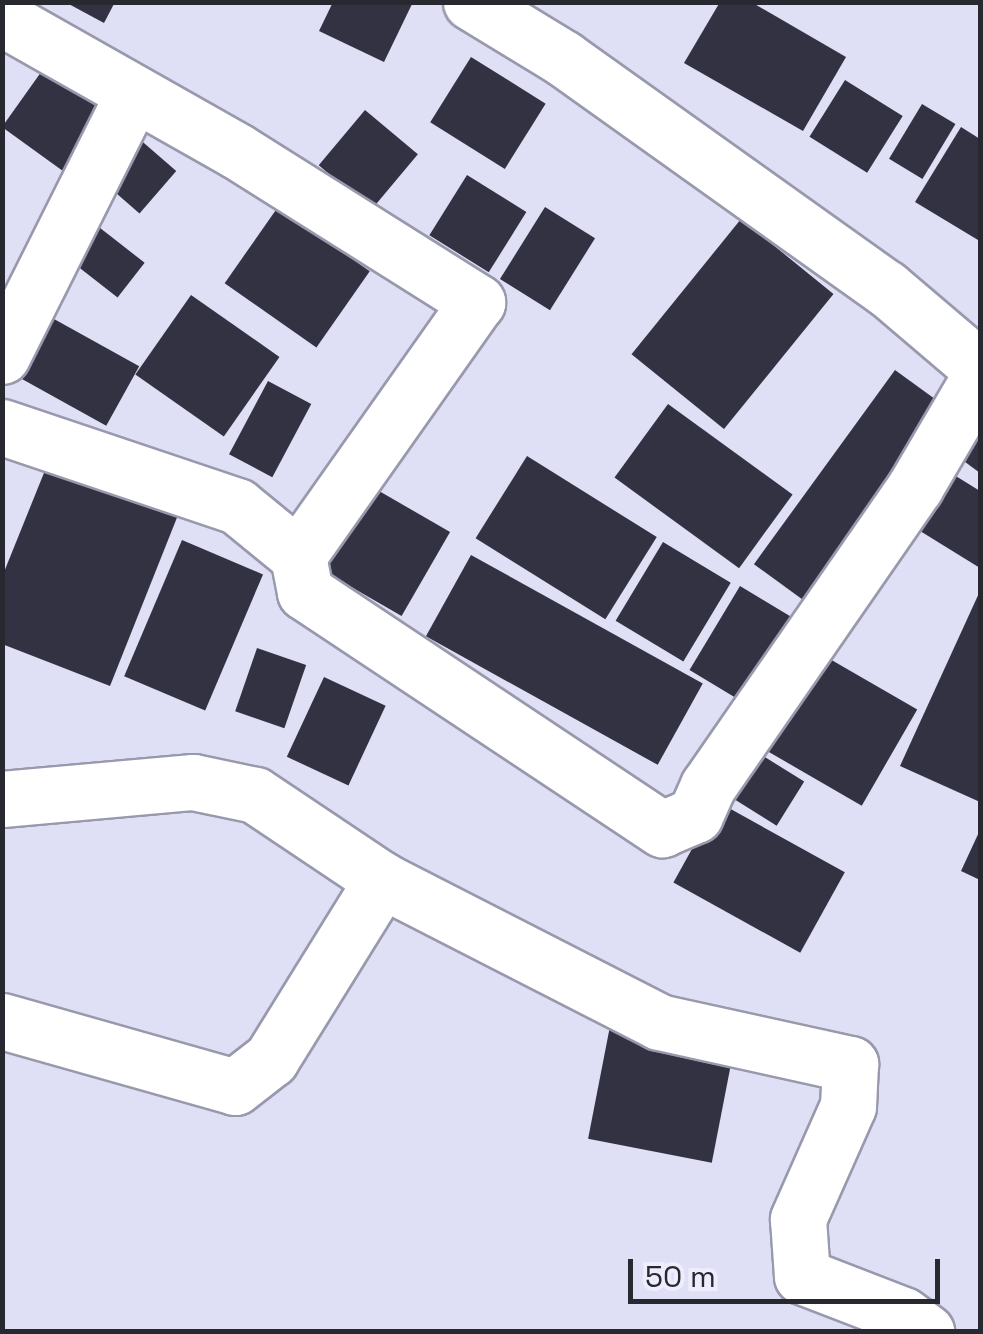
<!DOCTYPE html>
<style>
body{margin:0}
#map{position:relative;width:983px;height:1334px;overflow:hidden;background:#dfdff5;font-family:"Space Grotesk",sans-serif}
div>[style]{position:absolute}
[style*='--x']{left:calc(var(--x)*1px);top:calc(var(--y)*1px);width:calc(var(--w)*1px);rotate:calc(var(--a)*1deg)}
.building>*{inset:0;background:#333243;transform-origin:0 0}
.roads{filter:drop-shadow(2px 0 #9999ad) drop-shadow(-2px 0 #9999ad) drop-shadow(0 2px #9999ad) drop-shadow(0 -2px #9999ad)}
.minor>*{height:55px;margin:-27.5px;padding:0 27.5px;transform-origin:27.5px;border-radius:27.5px;background:#fff}
span{translate:-50% -50%;white-space:nowrap;text-align:center;line-height:1.15;-webkit-text-stroke:10px #ededfe;paint-order:stroke}
.frame{position:absolute;inset:0;border:5px solid #282830;pointer-events:none}
.scale{position:absolute;left:628px;top:1259px;width:312px;height:45px;box-sizing:border-box;border:5px solid #282830;border-top:0;padding-left:12px;font-size:30px;line-height:35px;white-space:nowrap;color:#282830;-webkit-text-stroke:8px #ededfe;paint-order:stroke}
</style>
<div id="map">
<div class="building">
<i style="clip-path:polygon(65px 2px,115px 2px,104px 23px)"></i>
<i style="clip-path:polygon(333px 2px,413px 2px,384px 62px,319px 31px)"></i>
<i style="clip-path:polygon(720px 2px,751px 2px,846px 57px,803px 131px,684px 63px)"></i>
<i style="left:471px;top:57px;width:88px;height:77px;rotate:32deg"></i>
<i style="clip-path:polygon(44px 68px,108px 109px,74px 179px,2px 127px)"></i>
<i style="left:845px;top:80px;width:68px;height:67px;rotate:32deg"></i>
<i style="left:922px;top:104px;width:39px;height:64px;rotate:31deg"></i>
<i style="left:365px;top:110px;width:69px;height:72px;rotate:40deg"></i>
<i style="clip-path:polygon(961px 127px,980px 139px,978px 240px,915px 202px)"></i>
<i style="left:137px;top:137px;width:52px;height:56px;rotate:41deg"></i>
<i style="left:467px;top:175px;width:70px;height:71px;rotate:32deg"></i>
<i style="left:278px;top:207px;width:112px;height:93px;rotate:35deg"></i>
<i style="left:545px;top:207px;width:59px;height:85px;rotate:32deg"></i>
<i style="left:741px;top:219px;width:119px;height:174px;rotate:39deg"></i>
<i style="left:95px;top:224px;width:63px;height:44px;rotate:38deg"></i>
<i style="left:191px;top:295px;width:108px;height:97px;rotate:35deg"></i>
<i style="left:36px;top:309px;width:118px;height:68px;rotate:29deg"></i>
<i style="left:895px;top:370px;width:66px;height:240px;rotate:36deg"></i>
<i style="left:268px;top:381px;width:49px;height:83px;rotate:28deg"></i>
<i style="left:668px;top:404px;width:154px;height:91px;rotate:36deg"></i>
<i style="clip-path:polygon(980px 425px,980px 473px,957px 456px)"></i>
<i style="left:527px;top:456px;width:153px;height:97px;rotate:32deg"></i>
<i style="clip-path:polygon(50px 458px,180px 510px,110px 686px,2px 644px,2px 577px)"></i>
<i style="clip-path:polygon(946px 470px,980px 491px,980px 568px,912px 526px)"></i>
<i style="left:360px;top:480px;width:104px;height:97px;rotate:30deg"></i>
<i style="left:182px;top:540px;width:88px;height:148px;rotate:23deg"></i>
<i style="left:663px;top:542px;width:79px;height:92px;rotate:31deg"></i>
<i style="left:471px;top:555px;width:265px;height:93px;rotate:29deg"></i>
<i style="left:740px;top:586px;width:77px;height:98px;rotate:31deg"></i>
<i style="clip-path:polygon(980px 591px,980px 802px,900px 766px)"></i>
<i style="left:809px;top:647px;width:125px;height:111px;rotate:30deg"></i>
<i style="left:257px;top:648px;width:52px;height:67px;rotate:19deg"></i>
<i style="left:324px;top:677px;width:68px;height:88px;rotate:25deg"></i>
<i style="left:744px;top:744px;width:71px;height:52px;rotate:32deg"></i>
<i style="left:718px;top:802px;width:145px;height:92px;rotate:29deg"></i>
<i style="clip-path:polygon(980px 830px,980px 880px,961px 871px)"></i>
<i style="left:611px;top:1021px;width:126px;height:120px;rotate:11deg"></i>
</div>
<div class="roads">
<div class="minor">
<i style="--x:471;--y:2;--w:108;--a:31.3"></i>
<i style="--x:563;--y:58;--w:397;--a:35.5"></i>
<i style="--x:886;--y:288;--w:123;--a:40.4"></i>
<i style="--x:2;--y:18;--w:270;--a:29.5"></i>
<i style="--x:237;--y:151;--w:284;--a:32.2"></i>
<i style="--x:477;--y:302;--w:311;--a:125.2"></i>
<i style="--x:2;--y:356;--w:291;--a:-63.4"></i>
<i style="--x:2;--y:427;--w:248;--a:18.6"></i>
<i style="--x:237;--y:506;--w:79;--a:39.3"></i>
<i style="--x:298;--y:556;--w:37;--a:79"></i>
<i style="--x:305;--y:592;--w:429;--a:33.6"></i>
<i style="--x:662;--y:829;--w:36;--a:-23"></i>
<i style="--x:695;--y:815;--w:32;--a:-66"></i>
<i style="--x:708;--y:786;--w:364;--a:-55.3"></i>
<i style="--x:915;--y:487;--w:129;--a:-59.6"></i>
<i style="--x:2;--y:799;--w:192;--a:-5.1"></i>
<i style="--x:193;--y:782;--w:63;--a:11.8"></i>
<i style="--x:255;--y:795;--w:153;--a:33.8"></i>
<i style="--x:382;--y:880;--w:311;--a:27.1"></i>
<i style="--x:659;--y:1022;--w:196;--a:12.4"></i>
<i style="--x:850;--y:1064;--w:42;--a:92.7"></i>
<i style="--x:848;--y:1106;--w:124;--a:113.9"></i>
<i style="--x:798;--y:1219;--w:57;--a:86"></i>
<i style="--x:802;--y:1276;--w:108;--a:21.1"></i>
<i style="--x:903;--y:1315;--w:29;--a:36"></i>
<i style="--x:2;--y:1021;--w:242;--a:15.8"></i>
<i style="--x:235;--y:1087;--w:46;--a:-37.9"></i>
<i style="--x:271;--y:1059;--w:211;--a:-58.2"></i>
</div>
</div>
<div class="frame"></div>
<div class="scale">50 m</div>
</div>
